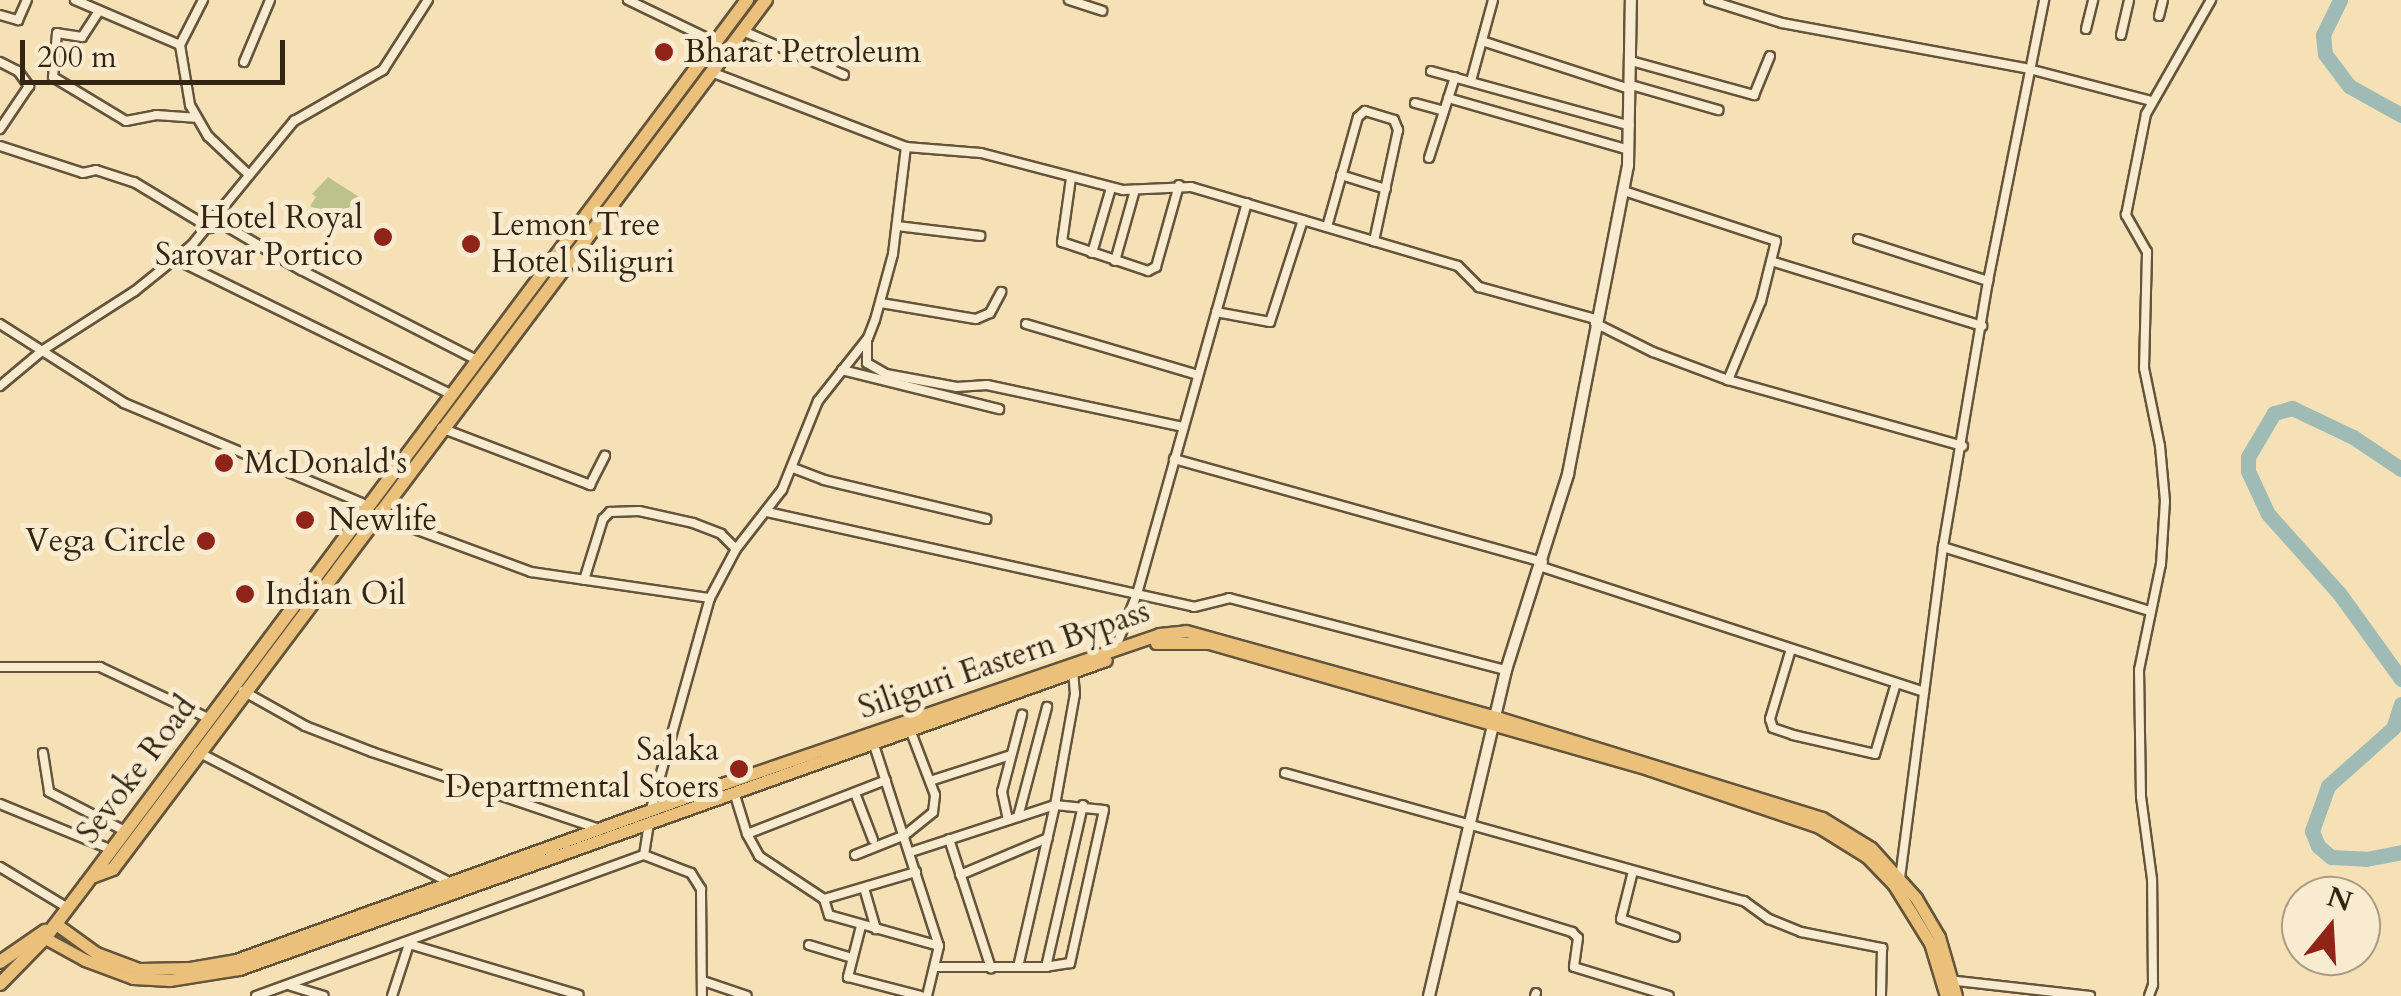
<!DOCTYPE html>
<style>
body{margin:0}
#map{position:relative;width:2401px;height:996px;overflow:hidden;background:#f6e0b5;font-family:Cardo,serif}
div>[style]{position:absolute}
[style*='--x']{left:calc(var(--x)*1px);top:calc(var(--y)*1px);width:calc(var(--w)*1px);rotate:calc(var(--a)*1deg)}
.green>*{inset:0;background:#bdc28c}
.river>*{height:15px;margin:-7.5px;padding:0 7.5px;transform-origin:7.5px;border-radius:7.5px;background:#9ebbb5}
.roads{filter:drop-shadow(2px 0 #64543c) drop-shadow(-2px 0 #64543c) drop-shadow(0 2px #64543c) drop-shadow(0 -2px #64543c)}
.street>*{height:8px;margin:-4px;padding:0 4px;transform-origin:4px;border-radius:4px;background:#f9ebcf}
.secondary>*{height:10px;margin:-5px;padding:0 5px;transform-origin:5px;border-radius:5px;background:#f9ebcf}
.primary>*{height:11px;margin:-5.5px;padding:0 5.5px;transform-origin:5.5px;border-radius:5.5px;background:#ebc07a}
.highway>*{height:12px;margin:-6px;padding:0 6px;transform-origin:6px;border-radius:6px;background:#ebc07a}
.dots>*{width:28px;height:28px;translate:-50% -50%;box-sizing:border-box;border:5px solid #f9ebcf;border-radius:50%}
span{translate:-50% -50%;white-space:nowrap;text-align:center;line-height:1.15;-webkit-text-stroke:10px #f9ebcf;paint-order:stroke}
.poi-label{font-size:32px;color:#342513}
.left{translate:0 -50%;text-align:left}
.right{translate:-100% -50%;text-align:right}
.street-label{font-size:32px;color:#342513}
.north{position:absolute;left:2281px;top:876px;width:100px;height:100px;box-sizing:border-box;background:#f9ebcf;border:2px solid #aa9c84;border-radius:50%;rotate:18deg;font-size:28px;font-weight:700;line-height:40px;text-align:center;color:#342513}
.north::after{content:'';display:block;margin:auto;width:35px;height:45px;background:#8f2418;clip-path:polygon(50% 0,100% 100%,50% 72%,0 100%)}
.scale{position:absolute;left:20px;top:40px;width:265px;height:45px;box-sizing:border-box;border:5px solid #342513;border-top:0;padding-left:12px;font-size:30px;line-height:35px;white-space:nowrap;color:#342513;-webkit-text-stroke:8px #f9ebcf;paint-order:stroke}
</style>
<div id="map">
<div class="green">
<i style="clip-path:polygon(328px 177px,359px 197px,338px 219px,310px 206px,316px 197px,312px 194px)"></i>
</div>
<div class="river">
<i style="--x:2340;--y:0;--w:39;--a:116"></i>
<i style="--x:2323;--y:35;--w:19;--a:84"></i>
<i style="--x:2325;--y:54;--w:40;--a:53"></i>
<i style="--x:2349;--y:86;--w:60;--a:29.1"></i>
<i style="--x:2401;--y:469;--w:58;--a:-146.3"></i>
<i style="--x:2353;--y:437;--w:68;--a:-154.6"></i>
<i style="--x:2292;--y:408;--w:19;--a:164"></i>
<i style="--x:2274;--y:413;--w:51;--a:120.6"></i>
<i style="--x:2248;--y:457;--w:14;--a:90"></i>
<i style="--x:2248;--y:471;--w:47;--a:65.1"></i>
<i style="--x:2268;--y:514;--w:106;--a:48.1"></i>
<i style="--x:2339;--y:593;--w:106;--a:54.2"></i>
<i style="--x:2401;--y:704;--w:25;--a:108"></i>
<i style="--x:2393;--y:728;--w:87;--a:138.3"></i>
<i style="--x:2328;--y:786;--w:48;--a:109.6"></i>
<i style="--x:2312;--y:831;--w:16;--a:68"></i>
<i style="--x:2318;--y:846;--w:17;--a:40"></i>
<i style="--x:2331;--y:857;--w:35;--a:3"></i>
<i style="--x:2366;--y:859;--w:36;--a:-11"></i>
</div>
<div class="roads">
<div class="street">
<i style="--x:75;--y:0;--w:114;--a:23.2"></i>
<i style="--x:203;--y:0;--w:51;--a:117.1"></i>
<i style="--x:180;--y:45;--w:61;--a:80.5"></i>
<i style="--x:190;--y:105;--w:36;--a:60"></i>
<i style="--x:208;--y:136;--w:55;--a:43.5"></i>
<i style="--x:628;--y:0;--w:97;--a:25.8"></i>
<i style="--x:1069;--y:0;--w:35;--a:18"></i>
<i style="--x:1709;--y:0;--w:77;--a:17.5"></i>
<i style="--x:1782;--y:23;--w:251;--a:10.5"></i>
<i style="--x:2029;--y:69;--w:126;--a:14.7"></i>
<i style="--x:99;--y:11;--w:31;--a:123"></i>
<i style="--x:82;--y:37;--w:25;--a:-171"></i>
<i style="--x:57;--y:33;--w:44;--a:95.2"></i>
<i style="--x:53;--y:77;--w:85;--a:31.1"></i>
<i style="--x:126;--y:121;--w:31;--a:-11"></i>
<i style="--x:156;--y:115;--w:39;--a:4"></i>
<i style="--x:0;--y:15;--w:19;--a:16"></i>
<i style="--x:18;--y:20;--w:22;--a:-66"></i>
<i style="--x:2159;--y:16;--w:16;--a:-76"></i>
<i style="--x:2086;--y:29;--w:30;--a:-76"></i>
<i style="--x:743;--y:31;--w:110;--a:23.5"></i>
<i style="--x:2121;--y:35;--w:36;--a:-77"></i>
<i style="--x:1482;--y:41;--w:156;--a:18"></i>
<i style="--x:1631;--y:61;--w:128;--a:15.5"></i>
<i style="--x:1754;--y:95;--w:42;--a:-67.7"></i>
<i style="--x:0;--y:62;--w:20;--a:27"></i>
<i style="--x:18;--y:71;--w:19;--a:54"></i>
<i style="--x:29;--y:86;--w:52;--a:124"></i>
<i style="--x:244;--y:62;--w:67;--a:-67.2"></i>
<i style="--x:1431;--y:71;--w:206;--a:15.4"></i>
<i style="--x:711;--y:72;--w:209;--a:21"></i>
<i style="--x:906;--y:147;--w:75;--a:4.6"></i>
<i style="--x:981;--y:153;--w:147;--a:14.6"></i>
<i style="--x:1123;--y:190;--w:68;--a:-2.5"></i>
<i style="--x:1191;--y:187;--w:278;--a:16.5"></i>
<i style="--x:1458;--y:266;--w:30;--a:45"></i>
<i style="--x:1479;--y:287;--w:120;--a:15.4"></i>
<i style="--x:1471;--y:81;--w:84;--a:-74.8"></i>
<i style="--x:1631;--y:85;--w:91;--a:16"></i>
<i style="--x:1448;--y:98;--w:188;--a:16"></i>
<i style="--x:1415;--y:103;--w:30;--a:15"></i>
<i style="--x:0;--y:146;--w:87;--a:18"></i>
<i style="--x:83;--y:173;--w:13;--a:-13"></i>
<i style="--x:96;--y:170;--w:40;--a:18"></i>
<i style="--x:134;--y:182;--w:89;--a:31.2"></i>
<i style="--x:1429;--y:158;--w:85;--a:-72.2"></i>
<i style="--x:1341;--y:175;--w:47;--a:17.3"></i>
<i style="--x:1071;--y:178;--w:65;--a:98"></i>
<i style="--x:1062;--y:242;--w:91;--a:18.6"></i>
<i style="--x:1148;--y:271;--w:9;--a:-27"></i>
<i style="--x:1156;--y:267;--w:85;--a:-74.3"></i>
<i style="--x:1624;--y:191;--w:160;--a:18.2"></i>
<i style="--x:1776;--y:241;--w:62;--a:104"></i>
<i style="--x:1761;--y:301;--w:86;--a:112.7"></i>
<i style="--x:216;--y:220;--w:99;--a:30.5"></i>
<i style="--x:301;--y:270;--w:198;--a:27.1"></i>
<i style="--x:897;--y:226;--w:84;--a:6.9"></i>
<i style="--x:1327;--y:227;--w:114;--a:-74.3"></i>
<i style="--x:1358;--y:117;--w:9;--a:-41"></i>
<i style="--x:1365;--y:111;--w:30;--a:17"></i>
<i style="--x:1394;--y:120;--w:11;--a:68"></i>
<i style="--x:1398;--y:130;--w:114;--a:102.2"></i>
<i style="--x:1858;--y:239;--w:137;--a:17.9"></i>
<i style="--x:1092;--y:253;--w:68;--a:-73.7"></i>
<i style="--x:175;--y:259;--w:307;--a:26.1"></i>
<i style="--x:1115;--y:261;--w:74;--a:-74.3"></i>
<i style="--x:1774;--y:262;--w:218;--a:17.1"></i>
<i style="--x:881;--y:303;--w:96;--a:9.6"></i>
<i style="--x:976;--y:319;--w:15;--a:-23"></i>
<i style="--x:990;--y:313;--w:24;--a:-62"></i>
<i style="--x:1216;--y:312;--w:55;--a:10.5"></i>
<i style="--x:1270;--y:322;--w:107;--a:-72.1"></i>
<i style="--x:1595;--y:323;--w:65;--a:26.6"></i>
<i style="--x:1653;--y:352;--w:80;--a:20.5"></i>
<i style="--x:1728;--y:380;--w:244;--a:15.7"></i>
<i style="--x:0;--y:324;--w:147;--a:32.5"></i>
<i style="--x:124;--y:403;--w:266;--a:22.8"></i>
<i style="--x:1026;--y:324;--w:179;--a:16.5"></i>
<i style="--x:867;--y:342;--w:21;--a:90"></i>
<i style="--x:867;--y:363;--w:22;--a:30"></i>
<i style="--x:886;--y:374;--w:72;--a:10.4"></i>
<i style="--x:957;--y:387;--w:30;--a:-4"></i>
<i style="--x:987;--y:385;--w:200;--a:12.1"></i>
<i style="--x:842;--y:370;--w:162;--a:14"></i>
<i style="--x:0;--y:386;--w:56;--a:-39.9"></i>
<i style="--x:43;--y:350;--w:109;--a:-32.7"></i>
<i style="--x:135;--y:291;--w:73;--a:-38.9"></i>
<i style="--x:192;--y:245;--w:161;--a:-50.6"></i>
<i style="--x:294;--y:121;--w:103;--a:-29.8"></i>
<i style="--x:383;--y:70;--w:83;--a:-57.3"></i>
<i style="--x:441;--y:428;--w:160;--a:20.9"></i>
<i style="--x:590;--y:485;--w:33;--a:-63"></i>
<i style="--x:1174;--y:459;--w:383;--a:15.6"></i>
<i style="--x:793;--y:468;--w:33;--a:21"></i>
<i style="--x:824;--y:480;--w:167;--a:13.5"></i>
<i style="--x:379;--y:511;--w:37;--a:27"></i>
<i style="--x:412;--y:528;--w:127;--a:20.3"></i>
<i style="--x:531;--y:572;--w:181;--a:8.3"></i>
<i style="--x:767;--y:512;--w:437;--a:12.5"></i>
<i style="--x:1194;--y:607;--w:36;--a:-14"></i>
<i style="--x:1229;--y:598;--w:286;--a:14.6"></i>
<i style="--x:1943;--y:547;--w:217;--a:17.2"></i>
<i style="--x:1542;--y:567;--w:402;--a:18.1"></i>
<i style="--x:584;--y:580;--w:64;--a:-72.7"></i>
<i style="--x:603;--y:519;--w:10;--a:-45"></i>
<i style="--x:610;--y:512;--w:29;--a:-2"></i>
<i style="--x:639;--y:511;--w:55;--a:12.5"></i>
<i style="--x:693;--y:523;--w:30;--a:21"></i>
<i style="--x:721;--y:534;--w:21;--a:45"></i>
<i style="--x:1115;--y:649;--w:59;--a:-68.2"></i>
<i style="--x:1137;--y:594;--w:406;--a:-74.3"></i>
<i style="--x:1791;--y:649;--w:73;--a:106.7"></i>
<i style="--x:1770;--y:719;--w:9;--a:72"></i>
<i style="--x:1773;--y:728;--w:21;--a:19"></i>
<i style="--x:1793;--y:735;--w:84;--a:13"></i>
<i style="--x:1875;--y:754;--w:74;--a:-73.5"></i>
<i style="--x:0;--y:667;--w:100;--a:0"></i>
<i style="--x:100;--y:667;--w:122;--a:25.3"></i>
<i style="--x:243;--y:691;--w:71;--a:29.4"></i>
<i style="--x:305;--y:726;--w:72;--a:21.2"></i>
<i style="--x:372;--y:752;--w:237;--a:18.7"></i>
<i style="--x:874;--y:745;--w:211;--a:72.1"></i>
<i style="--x:939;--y:946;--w:51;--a:103.5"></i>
<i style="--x:198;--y:752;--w:285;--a:27.4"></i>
<i style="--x:43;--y:753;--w:39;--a:81"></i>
<i style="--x:49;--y:792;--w:85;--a:27.2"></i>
<i style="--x:1285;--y:773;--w:477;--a:15.6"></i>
<i style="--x:1744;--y:901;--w:31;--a:36"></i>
<i style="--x:1769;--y:919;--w:35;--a:22"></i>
<i style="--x:1801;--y:932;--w:83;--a:11.2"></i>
<i style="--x:1882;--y:948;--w:48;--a:91.2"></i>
<i style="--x:930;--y:781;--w:85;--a:-17.8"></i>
<i style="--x:734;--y:792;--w:44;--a:72.8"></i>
<i style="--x:747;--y:834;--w:25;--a:61"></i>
<i style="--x:759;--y:856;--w:78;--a:33.5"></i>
<i style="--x:824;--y:899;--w:17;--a:73"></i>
<i style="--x:829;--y:915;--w:114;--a:15.7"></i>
<i style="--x:855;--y:793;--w:50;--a:69"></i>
<i style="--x:0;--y:804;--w:121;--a:22.3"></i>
<i style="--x:651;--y:809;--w:219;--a:-74.4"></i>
<i style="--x:710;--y:598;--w:55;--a:-62"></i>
<i style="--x:736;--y:549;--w:75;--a:-52.1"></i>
<i style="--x:782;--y:490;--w:96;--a:-68"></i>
<i style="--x:818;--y:401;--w:80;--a:-51.6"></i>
<i style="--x:868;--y:338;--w:19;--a:-69"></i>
<i style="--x:875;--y:320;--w:68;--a:-74.7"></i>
<i style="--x:893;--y:254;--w:108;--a:-83.1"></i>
<i style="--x:1018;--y:817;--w:114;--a:-75.2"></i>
<i style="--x:1008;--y:820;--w:29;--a:-102"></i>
<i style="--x:1002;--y:792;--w:80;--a:-75.4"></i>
<i style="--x:747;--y:834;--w:149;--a:-21.2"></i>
<i style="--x:949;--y:839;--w:136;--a:72"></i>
<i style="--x:911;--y:852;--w:151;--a:-18.1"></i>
<i style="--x:1055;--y:805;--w:49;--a:5.8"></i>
<i style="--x:1104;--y:810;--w:157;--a:102.5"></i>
<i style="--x:1070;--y:963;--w:24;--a:171"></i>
<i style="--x:1046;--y:967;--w:109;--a:180"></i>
<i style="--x:644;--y:855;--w:50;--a:21"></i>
<i style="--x:691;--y:873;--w:19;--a:58"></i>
<i style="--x:701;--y:889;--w:107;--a:89.5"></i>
<i style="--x:855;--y:855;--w:54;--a:-21.8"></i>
<i style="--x:905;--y:835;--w:36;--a:-39"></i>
<i style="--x:933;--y:812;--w:17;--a:-83"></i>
<i style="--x:935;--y:795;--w:67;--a:-110.9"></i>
<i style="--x:0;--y:867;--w:79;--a:31.1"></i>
<i style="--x:1633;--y:871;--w:49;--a:104"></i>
<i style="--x:1621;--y:919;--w:57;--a:18.4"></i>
<i style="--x:960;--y:875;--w:95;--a:-22.8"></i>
<i style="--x:1900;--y:878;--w:334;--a:-82.6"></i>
<i style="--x:1943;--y:547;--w:270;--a:-80.4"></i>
<i style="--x:1988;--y:281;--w:287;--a:-78.7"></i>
<i style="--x:864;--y:888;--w:43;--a:73.7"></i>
<i style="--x:1453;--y:895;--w:125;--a:17.3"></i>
<i style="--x:1572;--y:932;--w:8;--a:45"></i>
<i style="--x:1578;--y:938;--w:29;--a:98"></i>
<i style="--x:1574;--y:967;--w:99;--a:17"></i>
<i style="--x:824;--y:899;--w:96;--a:-16.4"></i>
<i style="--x:861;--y:926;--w:53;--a:104.3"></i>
<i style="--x:848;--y:977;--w:75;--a:14.6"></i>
<i style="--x:809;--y:945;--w:45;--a:16.8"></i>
<i style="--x:1018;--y:967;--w:166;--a:-77.1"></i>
<i style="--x:1055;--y:805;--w:113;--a:-79.8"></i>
<i style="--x:1075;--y:694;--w:21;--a:-95"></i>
<i style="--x:1046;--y:967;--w:166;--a:-77.1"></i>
<i style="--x:1948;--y:980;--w:143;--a:6.4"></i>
<i style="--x:703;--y:981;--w:46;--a:18.8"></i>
<i style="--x:291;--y:986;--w:34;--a:17"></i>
<i style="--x:256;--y:996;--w:413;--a:-20"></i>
<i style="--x:644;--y:855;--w:32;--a:-81"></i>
<i style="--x:392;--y:996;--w:55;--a:-71.9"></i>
<i style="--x:409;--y:944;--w:177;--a:16.7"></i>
<i style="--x:1535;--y:996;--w:3;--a:-72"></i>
<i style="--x:2149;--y:996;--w:12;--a:-70"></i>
<i style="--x:2153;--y:985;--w:106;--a:-90.5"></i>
<i style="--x:2152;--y:879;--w:83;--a:-97.6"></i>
<i style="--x:2141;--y:797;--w:127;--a:-90.9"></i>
<i style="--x:2139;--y:670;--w:108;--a:-78.3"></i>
<i style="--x:2161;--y:564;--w:63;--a:-86.4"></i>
<i style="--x:2165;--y:501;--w:55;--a:-95.2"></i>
<i style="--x:2160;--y:446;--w:80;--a:-101.6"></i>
<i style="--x:2144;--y:368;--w:116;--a:-88.5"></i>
<i style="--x:2147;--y:252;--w:43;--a:-119.6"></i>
<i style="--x:2126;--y:215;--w:103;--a:-78.8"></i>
<i style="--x:2146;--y:114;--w:131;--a:-60.3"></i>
</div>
<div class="secondary">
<i style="--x:1429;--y:996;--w:335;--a:-76.7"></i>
<i style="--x:1506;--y:670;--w:206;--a:-72.4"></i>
<i style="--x:1568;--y:474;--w:314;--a:-79"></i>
<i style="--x:1628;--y:166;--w:166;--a:-89"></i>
</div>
<div class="primary">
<i style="--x:1156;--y:643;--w:53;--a:0"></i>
<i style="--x:1209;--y:643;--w:457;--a:16"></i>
<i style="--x:1648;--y:769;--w:181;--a:18.7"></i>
<i style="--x:1819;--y:827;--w:57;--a:32"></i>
<i style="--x:1867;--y:857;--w:39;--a:46"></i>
<i style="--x:1894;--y:885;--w:68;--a:58.2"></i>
<i style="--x:1930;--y:943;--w:55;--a:73.2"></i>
<i style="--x:56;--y:924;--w:49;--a:35.9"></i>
<i style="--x:96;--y:953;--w:46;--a:20.4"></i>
<i style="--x:139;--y:969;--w:51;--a:-1.1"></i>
<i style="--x:190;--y:968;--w:47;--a:-9.9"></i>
<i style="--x:236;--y:960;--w:520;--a:-19.9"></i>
<i style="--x:725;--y:783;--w:459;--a:-18.9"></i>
<i style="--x:1159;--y:634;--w:27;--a:-6"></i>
<i style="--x:1186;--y:631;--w:322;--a:15.5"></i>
<i style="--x:1496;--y:717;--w:341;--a:17.2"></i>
<i style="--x:1822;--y:818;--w:57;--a:31.5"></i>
<i style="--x:1871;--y:848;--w:67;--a:48"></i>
<i style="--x:1916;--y:898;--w:45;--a:59.5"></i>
<i style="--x:1939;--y:937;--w:61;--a:73.9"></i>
<i style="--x:45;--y:938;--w:46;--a:28.8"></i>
<i style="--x:85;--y:960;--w:51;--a:20.6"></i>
<i style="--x:133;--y:978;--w:37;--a:3"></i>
<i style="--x:170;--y:980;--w:70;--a:-9.1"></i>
<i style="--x:239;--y:969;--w:920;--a:-19.62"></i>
</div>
<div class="highway">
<i style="--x:94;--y:876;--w:20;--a:-20"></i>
<i style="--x:113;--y:869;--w:1087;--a:-53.08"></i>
<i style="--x:0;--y:962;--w:55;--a:-34.6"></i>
<i style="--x:0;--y:984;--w:64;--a:-45.6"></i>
<i style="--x:45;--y:938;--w:68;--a:-52.8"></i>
<i style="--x:86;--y:884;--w:1104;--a:-53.21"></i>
</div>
</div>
<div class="dots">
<i style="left:664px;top:52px;background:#8f2418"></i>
<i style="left:383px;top:237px;background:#8f2418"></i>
<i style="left:471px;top:244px;background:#8f2418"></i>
<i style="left:224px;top:463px;background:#8f2418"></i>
<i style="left:305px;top:520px;background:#8f2418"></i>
<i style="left:206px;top:541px;background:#8f2418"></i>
<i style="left:245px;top:594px;background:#8f2418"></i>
<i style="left:739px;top:769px;background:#8f2418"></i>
</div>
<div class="poi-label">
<span class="left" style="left:684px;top:52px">Bharat Petroleum</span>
<span class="right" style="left:363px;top:237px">Hotel Royal<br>Sarovar Portico</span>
<span class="left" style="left:491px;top:244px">Lemon Tree<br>Hotel Siliguri</span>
<span class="left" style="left:244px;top:463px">McDonald's</span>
<span class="left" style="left:328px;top:520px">Newlife</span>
<span class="right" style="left:186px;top:541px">Vega Circle</span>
<span class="left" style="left:265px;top:594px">Indian Oil</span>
<span class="right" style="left:719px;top:769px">Salaka<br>Departmental Stoers</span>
</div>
<div class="street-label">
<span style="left:1004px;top:660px;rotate:-19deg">Siliguri Eastern Bypass</span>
<span style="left:137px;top:770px;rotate:-53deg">Sevoke Road</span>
</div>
<div class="north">N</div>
<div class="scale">200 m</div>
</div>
